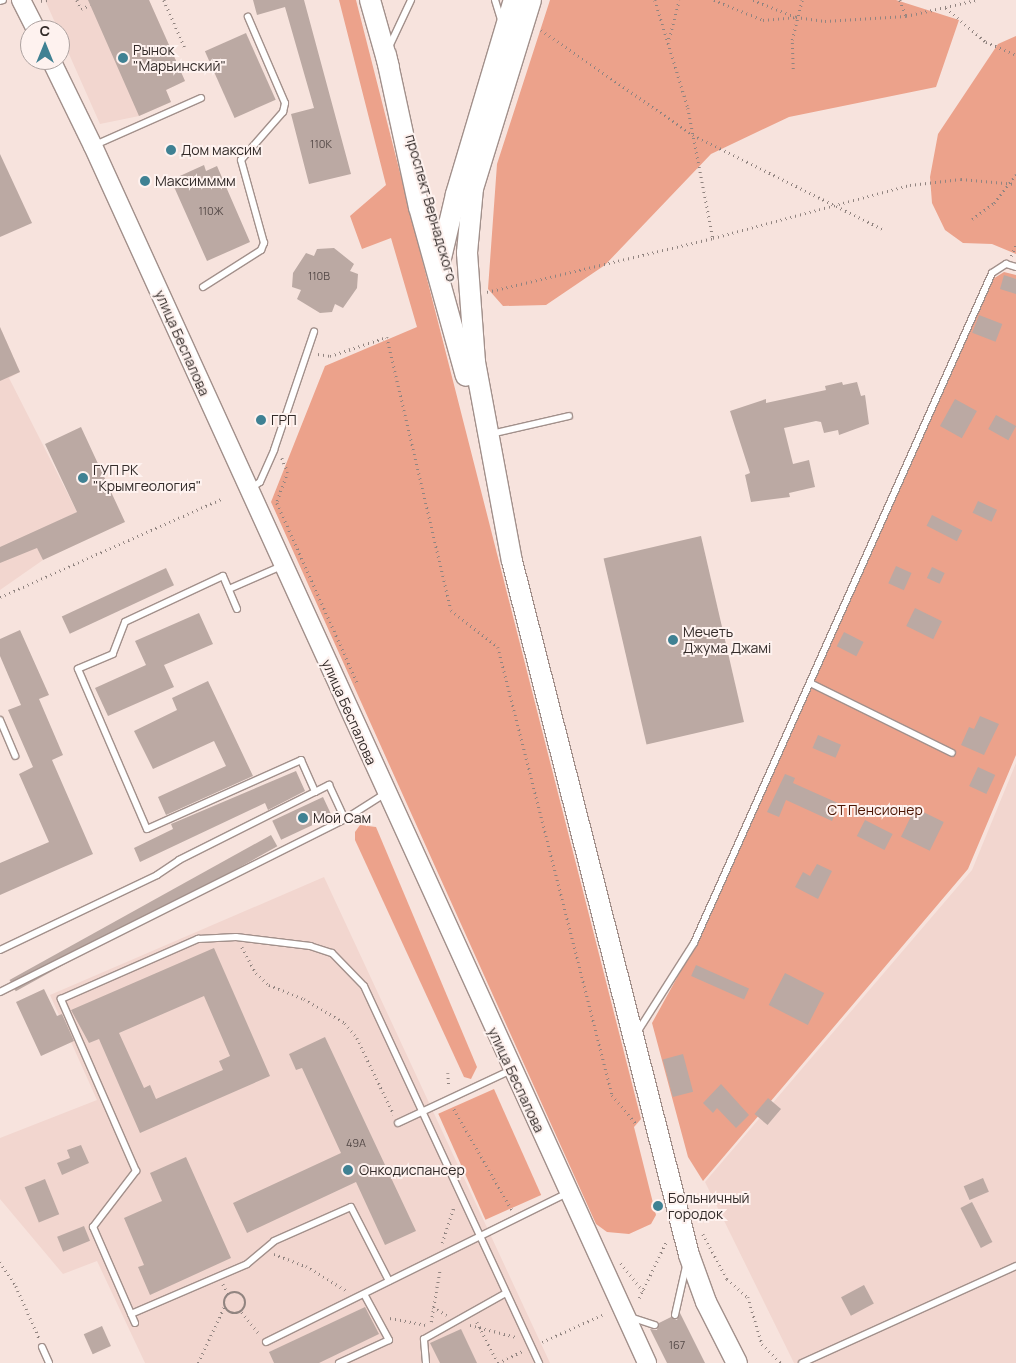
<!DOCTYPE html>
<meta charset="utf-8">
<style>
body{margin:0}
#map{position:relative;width:1016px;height:1363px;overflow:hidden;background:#f7e3dd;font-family:Manrope,sans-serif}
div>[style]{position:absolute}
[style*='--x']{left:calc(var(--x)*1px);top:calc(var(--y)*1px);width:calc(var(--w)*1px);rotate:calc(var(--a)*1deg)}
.built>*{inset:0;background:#f2d6cf}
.green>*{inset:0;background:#eca28b;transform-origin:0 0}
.building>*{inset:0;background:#bba9a3;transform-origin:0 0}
.path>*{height:2.5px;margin-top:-1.25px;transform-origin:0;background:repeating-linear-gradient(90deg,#918480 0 1px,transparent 0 5px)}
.path>.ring{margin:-1.25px;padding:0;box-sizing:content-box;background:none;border:2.5px solid #918480;border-radius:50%}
.roads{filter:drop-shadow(1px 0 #a2908b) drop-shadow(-1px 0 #a2908b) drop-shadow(0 1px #a2908b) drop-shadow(0 -1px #a2908b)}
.lane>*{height:6px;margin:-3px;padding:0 3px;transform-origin:3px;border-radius:3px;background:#fff}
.secondary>*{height:18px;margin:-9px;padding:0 9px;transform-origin:9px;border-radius:9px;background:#fff}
.primary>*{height:20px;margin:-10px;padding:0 10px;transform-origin:10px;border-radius:10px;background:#fff}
.dots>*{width:14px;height:14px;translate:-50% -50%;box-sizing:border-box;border:2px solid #fef2ef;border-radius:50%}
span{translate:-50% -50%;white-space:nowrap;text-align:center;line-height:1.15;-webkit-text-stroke:4px #fef2ef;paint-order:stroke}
.number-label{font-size:11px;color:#554a48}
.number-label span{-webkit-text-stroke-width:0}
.poi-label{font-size:14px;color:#332b29}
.left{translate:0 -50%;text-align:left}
.street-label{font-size:14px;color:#332b29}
.park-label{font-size:14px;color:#4c1604}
.north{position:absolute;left:20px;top:20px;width:50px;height:50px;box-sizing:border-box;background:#fef2ef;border:1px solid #ada2a0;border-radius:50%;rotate:0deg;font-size:14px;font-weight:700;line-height:20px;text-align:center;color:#332b29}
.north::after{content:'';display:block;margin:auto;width:18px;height:22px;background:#3f8193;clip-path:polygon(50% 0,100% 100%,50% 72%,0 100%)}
</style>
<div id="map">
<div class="built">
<i style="clip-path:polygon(45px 0,149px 0,185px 81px,166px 90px,171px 102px,139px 116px,100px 124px)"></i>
<i style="clip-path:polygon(0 327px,20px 372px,9px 378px,77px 512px,31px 534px,43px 560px,0 590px)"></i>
<i style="clip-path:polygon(1016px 763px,1016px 1363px,794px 1363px,705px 1182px,972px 870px)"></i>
<i style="clip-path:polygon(324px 877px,550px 1363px,145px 1363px,97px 1261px,63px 1274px,0 1199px,0 1138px,97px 1100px,50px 995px)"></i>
</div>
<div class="green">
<i style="clip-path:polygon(339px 0,356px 0,641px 1119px,634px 1127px,656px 1215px,651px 1224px,629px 1234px,607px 1232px,596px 1224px,271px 502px,325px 366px,417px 327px,391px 238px,362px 249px,350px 216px,386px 185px)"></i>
<i style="clip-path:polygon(550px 0,896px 0,959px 20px,936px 87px,789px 117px,711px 154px,605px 265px,546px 305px,503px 306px,488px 289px,497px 164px)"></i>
<i style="clip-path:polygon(1016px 36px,1016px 254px,992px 244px,963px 243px,945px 230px,932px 203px,930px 177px,938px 134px,998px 44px)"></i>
<i style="clip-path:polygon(1004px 272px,1016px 275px,1016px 755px,968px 869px,703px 1181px,688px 1157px,652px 1023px,695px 945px,993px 279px)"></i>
<i style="clip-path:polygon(360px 825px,376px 827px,477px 1067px,471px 1079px,464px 1077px,355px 840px,355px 832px)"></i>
<i style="left:494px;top:1089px;width:116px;height:61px;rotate:66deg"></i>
</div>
<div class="building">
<i style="clip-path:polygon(88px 0,149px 0,185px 81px,166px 90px,171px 102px,139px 116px)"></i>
<i style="clip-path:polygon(253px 0,304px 0,351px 174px,309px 184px,291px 114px,314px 108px,285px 7px,257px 15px)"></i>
<i style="left:246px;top:33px;width:73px;height:45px;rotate:66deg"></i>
<i style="clip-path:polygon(0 154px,32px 223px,0 237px)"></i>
<i style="clip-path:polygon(204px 165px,206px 171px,217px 166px,250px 242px,207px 261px,171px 180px)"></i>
<i style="clip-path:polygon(334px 248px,354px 264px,350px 271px,358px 274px,357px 288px,343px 308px,335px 304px,332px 312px,320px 313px,297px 299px,301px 290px,292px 287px,293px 273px,306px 253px,314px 256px,317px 249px)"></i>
<i style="clip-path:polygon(1004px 275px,1016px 279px,1016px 294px,1000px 289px)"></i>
<i style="left:979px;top:315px;width:25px;height:19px;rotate:21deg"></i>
<i style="clip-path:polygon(0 327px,20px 372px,0 381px)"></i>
<i style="clip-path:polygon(842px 382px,843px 385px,857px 382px,861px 396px,865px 395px,869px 424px,839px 435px,838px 430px,824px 433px,821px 422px,816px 421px,784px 428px,793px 464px,809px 460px,815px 487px,789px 493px,790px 497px,751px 502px,745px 475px,750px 473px,730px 411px,766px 399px,766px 403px,826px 390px,825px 386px)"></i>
<i style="left:955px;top:399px;width:25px;height:31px;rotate:29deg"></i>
<i style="left:996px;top:415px;width:23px;height:16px;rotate:29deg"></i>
<i style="clip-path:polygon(81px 427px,125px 522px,43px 560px,37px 548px,0 563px,0 547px,77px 512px,45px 444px)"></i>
<i style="left:978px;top:501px;width:21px;height:13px;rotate:25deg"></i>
<i style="left:932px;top:515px;width:34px;height:12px;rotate:27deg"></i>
<i style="left:701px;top:536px;width:191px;height:100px;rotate:77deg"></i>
<i style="left:896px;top:566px;width:17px;height:19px;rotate:24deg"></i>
<i style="left:932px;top:567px;width:14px;height:12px;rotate:25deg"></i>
<i style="left:166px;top:568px;width:19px;height:115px;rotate:65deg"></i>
<i style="left:915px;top:608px;width:30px;height:20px;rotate:26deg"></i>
<i style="clip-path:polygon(199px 613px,213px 644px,164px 665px,174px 687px,108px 716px,95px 688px,146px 665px,135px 641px)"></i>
<i style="clip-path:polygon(20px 630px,49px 695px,39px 699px,63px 755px,52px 760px,93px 854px,0 895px,0 863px,49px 842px,19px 774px,33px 767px,8px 710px,21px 705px,0 656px,0 639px)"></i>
<i style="left:844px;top:632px;width:22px;height:16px;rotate:27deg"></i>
<i style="clip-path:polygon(208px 681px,253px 776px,166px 815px,158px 797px,226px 766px,214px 741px,153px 769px,134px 731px,177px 710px,172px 698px)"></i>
<i style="clip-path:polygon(980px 716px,999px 724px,984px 755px,961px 745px,969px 727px,974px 729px)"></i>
<i style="left:818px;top:735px;width:25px;height:14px;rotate:23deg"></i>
<i style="left:978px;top:767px;width:19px;height:21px;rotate:25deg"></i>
<i style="clip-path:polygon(296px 771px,305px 791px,268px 810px,265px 803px,140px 862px,134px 848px,173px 829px,171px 824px)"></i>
<i style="clip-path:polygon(785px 774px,795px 778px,793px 783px,840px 804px,832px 821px,786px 800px,779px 817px,767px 812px)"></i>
<i style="left:323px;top:797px;width:21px;height:56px;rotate:65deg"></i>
<i style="left:915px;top:808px;width:32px;height:32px;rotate:26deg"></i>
<i style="left:865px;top:820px;width:31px;height:18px;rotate:27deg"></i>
<i style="left:271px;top:835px;width:13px;height:299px;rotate:61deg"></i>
<i style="clip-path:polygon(817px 864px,832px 871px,818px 899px,795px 887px,803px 872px,810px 876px)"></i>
<i style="clip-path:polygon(evenodd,214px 948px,270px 1076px,140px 1133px,99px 1039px,89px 1043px,71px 1010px,214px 948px,204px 996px,230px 1056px,219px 1061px,223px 1070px,156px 1099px,150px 1085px,144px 1088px,119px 1033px,204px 996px)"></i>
<i style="left:696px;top:965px;width:58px;height:12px;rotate:24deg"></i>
<i style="left:785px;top:973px;width:44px;height:36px;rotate:27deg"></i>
<i style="clip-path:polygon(44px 989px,57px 1016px,62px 1014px,74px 1041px,41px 1056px,16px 1002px)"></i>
<i style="clip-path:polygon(325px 1037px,416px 1231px,385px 1245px,356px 1182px,247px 1233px,233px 1203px,341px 1153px,302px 1068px,296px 1070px,289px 1054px)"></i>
<i style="left:683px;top:1054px;width:39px;height:21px;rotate:75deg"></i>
<i style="clip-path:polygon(721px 1084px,749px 1115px,736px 1128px,717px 1108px,713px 1113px,703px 1103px)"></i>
<i style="left:768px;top:1098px;width:17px;height:21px;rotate:40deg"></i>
<i style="clip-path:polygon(81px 1145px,89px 1163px,62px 1175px,57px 1163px,70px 1158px,67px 1150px)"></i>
<i style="clip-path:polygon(186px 1157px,231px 1258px,150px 1295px,138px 1267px,144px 1265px,124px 1218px,162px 1201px,150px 1173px)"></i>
<i style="left:983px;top:1178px;width:15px;height:21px;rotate:67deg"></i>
<i style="left:45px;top:1179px;width:38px;height:22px;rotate:68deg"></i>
<i style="left:972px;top:1202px;width:45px;height:13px;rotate:63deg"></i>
<i style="left:84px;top:1226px;width:16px;height:29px;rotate:68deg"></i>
<i style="left:864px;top:1285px;width:21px;height:26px;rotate:62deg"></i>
<i style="clip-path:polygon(365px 1307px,379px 1334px,319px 1363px,274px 1363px,269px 1352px)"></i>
<i style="clip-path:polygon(680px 1313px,705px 1363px,667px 1363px,650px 1329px,657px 1330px,659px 1323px,671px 1317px,677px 1320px)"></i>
<i style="left:102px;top:1326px;width:22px;height:20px;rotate:66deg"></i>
<i style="clip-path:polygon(461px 1329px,477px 1363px,440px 1363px,430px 1343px)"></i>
</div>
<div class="path">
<i style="--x:77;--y:0;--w:10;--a:66"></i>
<i style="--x:81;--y:9;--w:10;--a:-24"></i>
<i style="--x:164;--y:0;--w:52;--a:66.4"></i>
<i style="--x:655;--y:0;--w:113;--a:73"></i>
<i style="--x:688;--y:108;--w:132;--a:79.1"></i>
<i style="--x:714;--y:0;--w:53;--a:22.2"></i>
<i style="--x:763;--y:20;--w:33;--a:-5"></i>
<i style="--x:796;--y:17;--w:29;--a:8"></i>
<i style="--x:825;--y:21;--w:81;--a:-3.5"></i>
<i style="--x:906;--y:16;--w:72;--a:-12.9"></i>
<i style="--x:753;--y:0;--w:46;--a:21.6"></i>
<i style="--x:900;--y:0;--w:17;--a:69"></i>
<i style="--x:41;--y:1;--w:6;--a:-9"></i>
<i style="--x:946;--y:8;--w:52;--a:40.4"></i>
<i style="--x:986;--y:42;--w:33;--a:23"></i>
<i style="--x:541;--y:30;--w:185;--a:34.6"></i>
<i style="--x:693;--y:135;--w:213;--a:26.4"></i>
<i style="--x:669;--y:39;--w:40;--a:-75.6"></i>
<i style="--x:793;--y:69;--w:29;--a:-92"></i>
<i style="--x:792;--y:40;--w:41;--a:-76"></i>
<i style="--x:972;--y:219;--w:27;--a:-36"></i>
<i style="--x:994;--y:203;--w:36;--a:-52"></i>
<i style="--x:1011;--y:256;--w:12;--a:-66"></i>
<i style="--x:487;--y:292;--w:232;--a:-13.4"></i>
<i style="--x:713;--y:238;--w:204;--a:-15.1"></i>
<i style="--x:910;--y:185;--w:51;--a:-6.7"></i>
<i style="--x:961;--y:179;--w:55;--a:5.2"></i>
<i style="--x:318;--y:354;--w:12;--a:9"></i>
<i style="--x:330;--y:356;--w:60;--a:-18.4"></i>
<i style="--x:387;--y:337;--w:280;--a:76.8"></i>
<i style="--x:451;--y:610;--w:60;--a:38.2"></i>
<i style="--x:498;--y:647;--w:462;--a:75.7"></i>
<i style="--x:612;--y:1095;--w:38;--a:50"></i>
<i style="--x:282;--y:458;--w:15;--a:67"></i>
<i style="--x:288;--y:472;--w:33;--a:110"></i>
<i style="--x:277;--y:503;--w:196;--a:65.9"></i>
<i style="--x:0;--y:597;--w:244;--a:-23.9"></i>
<i style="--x:242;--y:947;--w:30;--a:62"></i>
<i style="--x:256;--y:973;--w:18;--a:43"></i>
<i style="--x:269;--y:985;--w:38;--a:22"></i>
<i style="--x:304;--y:999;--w:48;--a:30.3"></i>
<i style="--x:345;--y:1023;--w:19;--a:51"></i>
<i style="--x:357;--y:1038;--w:85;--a:64.3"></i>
<i style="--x:448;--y:1073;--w:14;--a:86"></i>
<i style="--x:454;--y:1109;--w:116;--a:60.1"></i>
<i style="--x:703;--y:1234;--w:51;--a:61.9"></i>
<i style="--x:727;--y:1279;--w:28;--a:41"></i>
<i style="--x:748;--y:1297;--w:49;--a:73.4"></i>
<i style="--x:762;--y:1344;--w:27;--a:45"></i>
<i style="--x:442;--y:1243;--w:39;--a:-72"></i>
<i style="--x:274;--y:1254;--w:34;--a:21"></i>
<i style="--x:306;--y:1266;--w:48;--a:31.4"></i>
<i style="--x:0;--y:1262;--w:29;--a:56"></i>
<i style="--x:16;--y:1286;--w:57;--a:66.1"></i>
<i style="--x:621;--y:1263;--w:36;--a:52"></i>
<i style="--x:223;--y:1284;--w:11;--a:63"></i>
<i class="ring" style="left:224px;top:1292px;width:19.5px;height:19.5px"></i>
<i style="--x:639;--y:1298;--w:64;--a:-64.2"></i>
<i style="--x:433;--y:1307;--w:16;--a:30"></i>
<i style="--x:242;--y:1312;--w:29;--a:52"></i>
<i style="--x:390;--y:1318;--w:37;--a:11"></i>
<i style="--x:431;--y:1322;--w:54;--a:-80.4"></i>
<i style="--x:477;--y:1322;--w:46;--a:62.9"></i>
<i style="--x:470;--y:1325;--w:48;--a:14.6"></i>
<i style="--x:542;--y:1342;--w:66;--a:-24.2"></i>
<i style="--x:198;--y:1363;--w:62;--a:-65.1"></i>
<i style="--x:498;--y:1363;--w:28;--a:-26"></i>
</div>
<div class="roads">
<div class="lane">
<i style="--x:495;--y:0;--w:21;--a:73"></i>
<i style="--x:0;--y:1;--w:3;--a:-18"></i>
<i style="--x:389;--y:47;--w:52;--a:-64.9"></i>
<i style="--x:95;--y:145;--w:116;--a:-23.9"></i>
<i style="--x:203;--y:287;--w:69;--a:-32.5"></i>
<i style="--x:261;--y:250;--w:8;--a:-67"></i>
<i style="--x:264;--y:243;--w:86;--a:-105.5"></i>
<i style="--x:241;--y:160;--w:64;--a:-48.8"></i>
<i style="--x:283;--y:112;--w:9;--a:-77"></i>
<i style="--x:285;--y:103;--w:94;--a:-113.3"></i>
<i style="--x:491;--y:434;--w:80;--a:-13"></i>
<i style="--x:250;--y:489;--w:12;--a:-35"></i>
<i style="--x:260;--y:482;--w:35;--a:-66"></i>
<i style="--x:274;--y:450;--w:125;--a:-71.3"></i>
<i style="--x:229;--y:589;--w:58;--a:-23.5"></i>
<i style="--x:237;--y:609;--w:36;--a:-113"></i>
<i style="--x:223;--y:576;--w:108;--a:154.9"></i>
<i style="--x:125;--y:622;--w:34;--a:111"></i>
<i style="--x:113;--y:654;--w:38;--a:157"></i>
<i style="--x:78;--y:669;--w:174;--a:66.7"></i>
<i style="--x:147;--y:829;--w:169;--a:-24.1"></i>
<i style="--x:301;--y:760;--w:35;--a:66"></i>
<i style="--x:315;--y:792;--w:16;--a:-27"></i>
<i style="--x:329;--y:785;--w:38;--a:65"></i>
<i style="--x:810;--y:683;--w:158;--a:26.2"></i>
<i style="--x:0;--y:720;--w:39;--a:67"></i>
<i style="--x:0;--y:950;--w:174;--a:-25.5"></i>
<i style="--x:157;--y:875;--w:27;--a:-34"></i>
<i style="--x:179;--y:860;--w:152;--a:-26.6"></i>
<i style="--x:0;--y:992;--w:386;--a:-26.6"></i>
<i style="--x:345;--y:819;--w:49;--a:-32.4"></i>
<i style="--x:636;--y:1034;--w:108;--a:-57.5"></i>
<i style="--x:694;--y:943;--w:733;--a:-66.02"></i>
<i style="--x:992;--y:273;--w:17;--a:-33"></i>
<i style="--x:1006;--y:264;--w:10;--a:17"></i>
<i style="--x:398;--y:1123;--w:125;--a:-25.1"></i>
<i style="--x:131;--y:1314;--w:126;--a:-23.3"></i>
<i style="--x:247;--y:1264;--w:35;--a:-40"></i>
<i style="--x:274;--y:1241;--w:84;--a:-23.8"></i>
<i style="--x:351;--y:1207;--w:83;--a:62.8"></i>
<i style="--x:675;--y:1315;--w:50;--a:-77.3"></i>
<i style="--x:630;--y:1317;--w:26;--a:18"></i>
<i style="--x:135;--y:1323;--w:105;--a:-113.6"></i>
<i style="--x:93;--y:1227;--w:71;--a:-52.5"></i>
<i style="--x:136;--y:1171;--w:188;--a:-113.6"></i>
<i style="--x:61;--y:999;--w:150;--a:-23.7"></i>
<i style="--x:198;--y:939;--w:38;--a:-3"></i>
<i style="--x:236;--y:937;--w:75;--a:6.9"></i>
<i style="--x:310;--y:946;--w:23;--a:18"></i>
<i style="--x:332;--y:953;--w:46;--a:45.9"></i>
<i style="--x:364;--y:986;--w:416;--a:65.1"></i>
<i style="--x:266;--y:1342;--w:336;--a:-26.3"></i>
<i style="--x:42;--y:1347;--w:17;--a:66"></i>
<i style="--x:339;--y:1363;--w:55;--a:-24.7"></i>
<i style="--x:389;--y:1340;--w:52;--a:-118.5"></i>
<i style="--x:426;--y:1363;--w:24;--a:-95"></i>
<i style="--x:424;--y:1339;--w:94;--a:-29.3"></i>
<i style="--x:802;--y:1363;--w:235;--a:-24.4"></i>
</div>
<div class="secondary">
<i style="--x:21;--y:0;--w:34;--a:63"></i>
<i style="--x:51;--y:60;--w:96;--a:64"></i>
<i style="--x:93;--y:146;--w:1337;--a:65.52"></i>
</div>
<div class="primary">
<i style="--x:370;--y:0;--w:70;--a:74.2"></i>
<i style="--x:531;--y:0;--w:197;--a:107.1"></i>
<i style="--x:473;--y:188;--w:65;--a:95.3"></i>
<i style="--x:467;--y:253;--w:109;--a:85.8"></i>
<i style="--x:475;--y:362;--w:202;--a:79.5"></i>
<i style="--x:512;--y:561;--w:716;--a:75.69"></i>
<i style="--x:689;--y:1255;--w:50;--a:70.1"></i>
<i style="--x:706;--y:1302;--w:68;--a:63.1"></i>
<i style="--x:386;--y:55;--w:156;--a:77.8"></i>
<i style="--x:419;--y:207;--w:175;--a:74.5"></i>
<i style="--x:438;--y:271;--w:79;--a:-76.8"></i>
<i style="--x:456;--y:194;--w:202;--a:-73.4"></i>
</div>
</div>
<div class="dots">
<i style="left:123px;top:58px;background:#3f8193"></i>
<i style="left:171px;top:150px;background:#3f8193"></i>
<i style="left:145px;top:181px;background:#3f8193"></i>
<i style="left:261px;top:420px;background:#3f8193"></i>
<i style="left:83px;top:478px;background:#3f8193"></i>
<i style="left:673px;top:640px;background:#3f8193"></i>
<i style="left:303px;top:818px;background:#3f8193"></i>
<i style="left:348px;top:1170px;background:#3f8193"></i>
<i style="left:658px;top:1206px;background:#3f8193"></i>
</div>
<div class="number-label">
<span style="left:321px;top:144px">110К</span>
<span style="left:211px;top:211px">110Ж</span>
<span style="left:319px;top:276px">110В</span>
<span style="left:356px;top:1143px">49А</span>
<span style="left:677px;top:1345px">167</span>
</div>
<div class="poi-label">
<span class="left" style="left:133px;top:58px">Рынок<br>"Марьинский"</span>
<span class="left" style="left:181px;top:150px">Дом максим</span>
<span class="left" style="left:155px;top:181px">Максимммм</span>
<span class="left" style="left:271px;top:420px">ГРП</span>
<span class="left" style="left:93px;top:478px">ГУП РК<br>"Крымгеология"</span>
<span class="left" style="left:683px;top:640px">Мечеть<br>Джума Джамі</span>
<span class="left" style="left:313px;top:818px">Мой Сам</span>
<span class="left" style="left:359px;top:1170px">Онкодиспансер</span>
<span class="left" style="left:668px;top:1206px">Больничный<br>городок</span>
</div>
<div class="street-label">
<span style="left:431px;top:208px;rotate:74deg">проспект Вернадского</span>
<span style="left:182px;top:343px;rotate:66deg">улица Беспалова</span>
<span style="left:349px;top:712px;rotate:66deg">улица Беспалова</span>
<span style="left:516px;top:1080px;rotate:65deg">улица Беспалова</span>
</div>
<div class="park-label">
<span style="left:875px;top:810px">СТ Пенсионер</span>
</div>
<div class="north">С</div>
</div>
